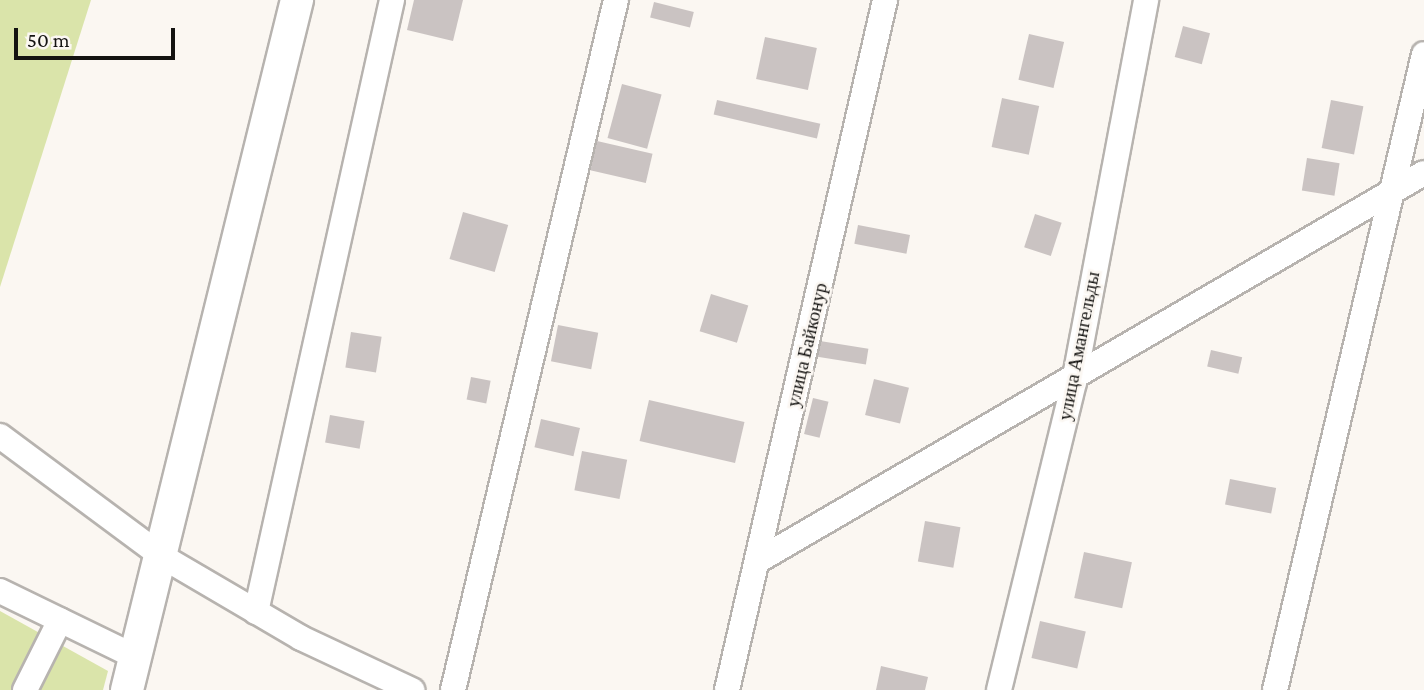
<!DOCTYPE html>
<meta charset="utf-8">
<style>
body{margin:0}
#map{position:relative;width:1424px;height:690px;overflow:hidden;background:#fbf7f2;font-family:"Crimson Pro",serif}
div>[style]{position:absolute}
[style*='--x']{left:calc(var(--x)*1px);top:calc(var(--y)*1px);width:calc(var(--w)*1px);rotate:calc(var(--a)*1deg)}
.green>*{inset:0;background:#dae4aa}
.building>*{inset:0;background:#cac3c2;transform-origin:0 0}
.roads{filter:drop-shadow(2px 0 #b7b3af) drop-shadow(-2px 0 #b7b3af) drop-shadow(0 2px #b7b3af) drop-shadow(0 -2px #b7b3af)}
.minor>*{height:24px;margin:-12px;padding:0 12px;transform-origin:12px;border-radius:12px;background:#fff}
.major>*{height:32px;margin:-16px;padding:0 16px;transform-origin:16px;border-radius:16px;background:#fff}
span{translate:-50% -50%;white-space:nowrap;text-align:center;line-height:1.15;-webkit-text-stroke:5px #fbf7f2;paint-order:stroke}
.street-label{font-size:19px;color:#141311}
.scale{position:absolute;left:14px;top:28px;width:161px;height:32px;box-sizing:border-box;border:4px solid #141311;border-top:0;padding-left:9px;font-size:21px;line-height:24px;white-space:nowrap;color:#141311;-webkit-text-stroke:5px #fbf7f2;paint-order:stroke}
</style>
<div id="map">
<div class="green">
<i style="clip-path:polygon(0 0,91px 0,0 287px)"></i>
<i style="clip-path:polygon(0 611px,108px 671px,103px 690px,0 690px)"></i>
</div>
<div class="building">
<i style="clip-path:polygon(414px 0,463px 0,453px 41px,407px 30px)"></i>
<i style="left:654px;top:2px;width:41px;height:16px;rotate:14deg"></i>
<i style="left:1183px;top:26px;width:28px;height:32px;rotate:15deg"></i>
<i style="left:1029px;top:34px;width:36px;height:47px;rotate:13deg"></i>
<i style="left:765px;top:37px;width:53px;height:43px;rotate:12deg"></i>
<i style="left:622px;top:84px;width:41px;height:56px;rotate:15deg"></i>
<i style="left:1002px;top:98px;width:38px;height:50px;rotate:12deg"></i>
<i style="left:717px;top:100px;width:106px;height:15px;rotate:13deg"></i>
<i style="left:1331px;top:100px;width:33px;height:49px;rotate:11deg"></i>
<i style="left:597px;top:141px;width:57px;height:30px;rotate:13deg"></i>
<i style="left:1307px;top:158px;width:33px;height:33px;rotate:9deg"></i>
<i style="left:463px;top:212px;width:47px;height:49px;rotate:16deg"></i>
<i style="left:1035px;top:214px;width:28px;height:35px;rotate:18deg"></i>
<i style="left:858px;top:225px;width:53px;height:19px;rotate:11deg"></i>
<i style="left:711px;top:294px;width:39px;height:39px;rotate:17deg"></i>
<i style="left:558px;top:325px;width:41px;height:37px;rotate:11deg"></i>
<i style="left:351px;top:332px;width:31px;height:36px;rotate:9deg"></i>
<i style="left:820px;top:341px;width:49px;height:16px;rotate:9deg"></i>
<i style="left:1211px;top:350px;width:32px;height:17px;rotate:13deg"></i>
<i style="left:471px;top:377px;width:20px;height:23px;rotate:11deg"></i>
<i style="left:874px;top:379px;width:36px;height:37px;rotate:14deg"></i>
<i style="left:813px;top:398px;width:16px;height:37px;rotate:14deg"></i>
<i style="left:649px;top:400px;width:98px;height:42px;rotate:13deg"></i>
<i style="left:330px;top:415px;width:35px;height:28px;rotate:10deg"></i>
<i style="left:541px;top:419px;width:40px;height:29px;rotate:13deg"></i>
<i style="left:582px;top:451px;width:46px;height:40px;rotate:11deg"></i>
<i style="left:1230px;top:479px;width:47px;height:26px;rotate:11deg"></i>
<i style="left:925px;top:521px;width:36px;height:41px;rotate:10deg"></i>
<i style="left:1084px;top:552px;width:49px;height:47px;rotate:12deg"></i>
<i style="left:1040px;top:621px;width:47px;height:38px;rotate:13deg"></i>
<i style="clip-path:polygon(881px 666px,928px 677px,925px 690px,876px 690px)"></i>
</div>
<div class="roads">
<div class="minor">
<i style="--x:0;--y:436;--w:203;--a:36.6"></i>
<i style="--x:163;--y:557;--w:160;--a:30.4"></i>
<i style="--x:301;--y:638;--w:123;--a:25.1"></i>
<i style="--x:759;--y:560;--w:769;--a:-30.2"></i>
<i style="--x:0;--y:591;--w:151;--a:25.9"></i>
<i style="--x:256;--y:612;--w:627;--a:-77.47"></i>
<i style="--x:25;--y:690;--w:78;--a:-63.4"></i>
<i style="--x:453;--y:690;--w:709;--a:-76.71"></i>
<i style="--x:727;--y:690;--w:708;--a:-77.1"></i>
<i style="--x:999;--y:690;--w:317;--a:-76.3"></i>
<i style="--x:1074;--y:382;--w:389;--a:-79.3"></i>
<i style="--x:1275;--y:690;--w:653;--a:-76.81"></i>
</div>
<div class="major">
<i style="--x:127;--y:690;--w:711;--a:-76.16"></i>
</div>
</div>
<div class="street-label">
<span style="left:807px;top:345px;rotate:-77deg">улица Байконур</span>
<span style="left:1079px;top:346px;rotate:-79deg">улица Амангельды</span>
</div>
<div class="scale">50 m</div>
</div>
